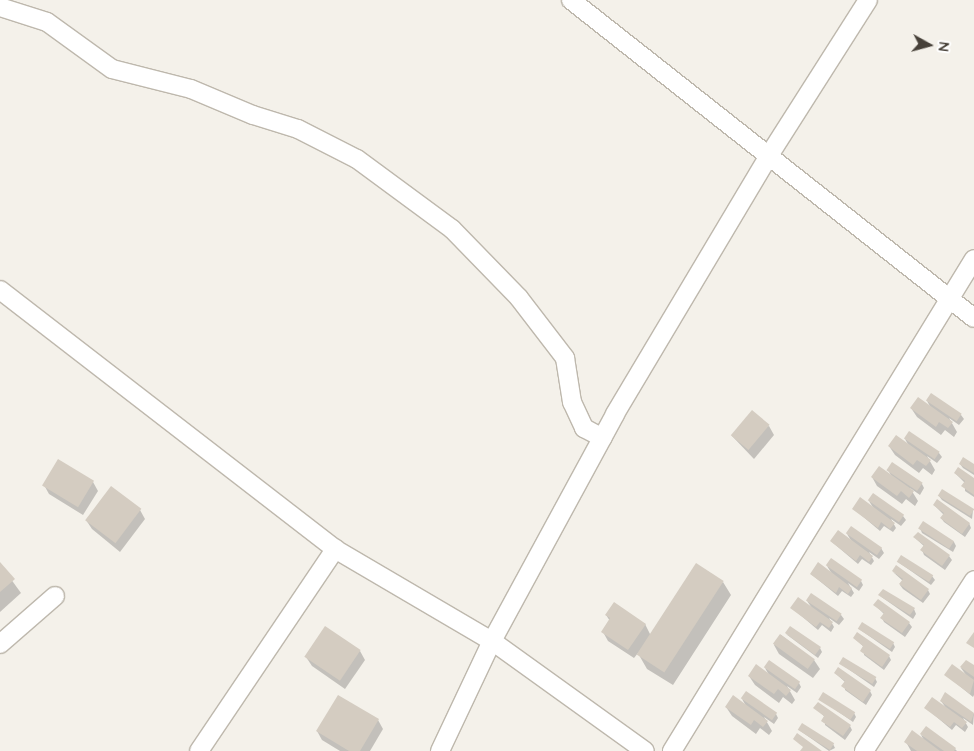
<!DOCTYPE html>
<style>
body{margin:0}
#map{position:relative;width:974px;height:751px;overflow:hidden;background:#f4f1ea;font-family:Quicksand,sans-serif}
div>[style]{position:absolute}
[style*='--x']{left:calc(var(--x)*1px);top:calc(var(--y)*1px);width:calc(var(--w)*1px);rotate:calc(var(--a)*1deg)}
.shadow>*{inset:0;background:#0003}
.building>*{inset:0;background:#d4ccc1;transform-origin:0 0}
.roads{filter:drop-shadow(1px 0 #beb8ad) drop-shadow(-1px 0 #beb8ad) drop-shadow(0 1px #beb8ad) drop-shadow(0 -1px #beb8ad)}
.minor>*{height:18px;margin:-9px;padding:0 9px;transform-origin:9px;border-radius:9px;background:#fff}
span{translate:-50% -50%;white-space:nowrap;text-align:center;line-height:1.15;-webkit-text-stroke:4.5px #fff;paint-order:stroke}
.north{position:absolute;left:904px;top:20px;width:50px;height:50px;-webkit-text-stroke:4px #fff;paint-order:stroke;rotate:97deg;font-size:14px;font-weight:700;line-height:20px;text-align:center;color:#474139}
.north::after{content:'';display:block;margin:auto;width:18px;height:22px;background:#474139;clip-path:polygon(50% 0,100% 100%,50% 72%,0 100%)}
</style>
<div id="map">
<div class="shadow">
<i style="clip-path:polygon(927px 401px,961px 415px,964px 419px,959px 425px,949px 418px,957px 432px,954px 437px,945px 430px,941px 435px,917px 417px,911px 408px,931px 408px)"></i>
<i style="clip-path:polygon(769px 426px,774px 435px,754px 459px,732px 436px)"></i>
<i style="clip-path:polygon(905px 439px,939px 453px,942px 457px,937px 463px,927px 456px,935px 470px,932px 475px,923px 468px,919px 473px,895px 455px,889px 446px,909px 446px)"></i>
<i style="clip-path:polygon(960px 464px,974px 465px,974px 475px,963px 468px)"></i>
<i style="clip-path:polygon(888px 470px,922px 484px,924px 488px,920px 495px,910px 488px,918px 501px,915px 506px,906px 499px,902px 504px,877px 486px,872px 477px,892px 477px)"></i>
<i style="clip-path:polygon(955px 473px,974px 480px,974px 497px,965px 491px,965px 483px)"></i>
<i style="clip-path:polygon(93px 482px,98px 491px,83px 515px,49px 494px,44px 485px)"></i>
<i style="clip-path:polygon(939px 496px,973px 510px,972px 519px,942px 500px)"></i>
<i style="clip-path:polygon(869px 501px,903px 516px,906px 520px,901px 526px,891px 519px,896px 528px,893px 532px,884px 526px,880px 531px,854px 509px,874px 509px)"></i>
<i style="clip-path:polygon(934px 505px,969px 523px,971px 528px,965px 537px,944px 522px,941px 518px,944px 515px)"></i>
<i style="clip-path:polygon(140px 510px,145px 519px,120px 552px,92px 529px,86px 520px)"></i>
<i style="clip-path:polygon(923px 523px,954px 542px,956px 546px,953px 552px,922px 533px,920px 528px)"></i>
<i style="clip-path:polygon(847px 534px,881px 548px,884px 553px,879px 559px,869px 552px,874px 561px,871px 565px,862px 559px,858px 564px,832px 542px,852px 542px)"></i>
<i style="clip-path:polygon(915px 538px,949px 556px,952px 560px,945px 570px,924px 555px,922px 550px,925px 547px)"></i>
<i style="clip-path:polygon(898px 562px,932px 576px,935px 580px,931px 585px)"></i>
<i style="clip-path:polygon(0 564px,21px 593px,0 612px)"></i>
<i style="clip-path:polygon(827px 566px,861px 581px,863px 585px,859px 591px,848px 583px,854px 593px,851px 597px,842px 591px,838px 596px,811px 574px,832px 574px)"></i>
<i style="clip-path:polygon(893px 572px,928px 590px,930px 594px,923px 603px,903px 589px,900px 585px,903px 581px)"></i>
<i style="clip-path:polygon(723px 582px,731px 595px,673px 685px,647px 669px,639px 655px,650px 638px,634px 658px,608px 641px,603px 632px,610px 621px,606px 615px,645px 624px,651px 636px)"></i>
<i style="clip-path:polygon(880px 596px,914px 609px,916px 614px,913px 619px)"></i>
<i style="clip-path:polygon(807px 601px,841px 615px,844px 619px,839px 625px,829px 618px,834px 627px,831px 632px,822px 625px,818px 630px,792px 608px,812px 608px)"></i>
<i style="clip-path:polygon(875px 605px,909px 623px,912px 627px,905px 637px,884px 622px,882px 618px,884px 614px)"></i>
<i style="clip-path:polygon(859px 629px,893px 643px,895px 647px,892px 652px)"></i>
<i style="clip-path:polygon(786px 634px,820px 648px,822px 652px,818px 658px)"></i>
<i style="clip-path:polygon(781px 635px,814px 660px,820px 669px,813px 678px,779px 654px,774px 645px)"></i>
<i style="clip-path:polygon(854px 638px,889px 656px,891px 660px,884px 670px,864px 655px,864px 647px)"></i>
<i style="clip-path:polygon(360px 651px,365px 660px,345px 689px,312px 666px,306px 657px)"></i>
<i style="clip-path:polygon(841px 664px,875px 678px,877px 682px,874px 687px)"></i>
<i style="clip-path:polygon(974px 667px,974px 695px,973px 697px,946px 675px,966px 675px,961px 668px)"></i>
<i style="clip-path:polygon(765px 668px,799px 683px,801px 687px,797px 693px,787px 686px,795px 700px,792px 704px,783px 697px,779px 703px,755px 685px,749px 676px,769px 675px)"></i>
<i style="clip-path:polygon(835px 673px,870px 691px,872px 695px,866px 705px,845px 690px,845px 682px)"></i>
<i style="clip-path:polygon(946px 694px,974px 714px,973px 725px,963px 718px,968px 727px,965px 732px,956px 725px,952px 730px,926px 708px,946px 708px,941px 701px)"></i>
<i style="clip-path:polygon(742px 699px,776px 714px,778px 718px,774px 724px,764px 717px,772px 731px,769px 735px,760px 728px,756px 734px,732px 716px,726px 707px,746px 706px)"></i>
<i style="clip-path:polygon(820px 699px,854px 713px,856px 717px,853px 722px)"></i>
<i style="clip-path:polygon(815px 708px,850px 726px,852px 730px,845px 740px,825px 725px,825px 717px)"></i>
<i style="clip-path:polygon(378px 720px,383px 729px,370px 751px,340px 751px,322px 740px,317px 731px)"></i>
<i style="clip-path:polygon(799px 730px,833px 744px,835px 748px,829px 751px)"></i>
<i style="clip-path:polygon(921px 735px,955px 749px,957px 751px,911px 751px,906px 742px,925px 742px)"></i>
</div>
<div class="building">
<i style="left:931px;top:393px;width:37px;height:9px;rotate:34deg"></i>
<i style="clip-path:polygon(918px 397px,953px 422px,948px 428px,939px 422px,936px 427px,910px 408px)"></i>
<i style="left:752px;top:410px;width:23px;height:33px;rotate:40deg"></i>
<i style="left:909px;top:431px;width:37px;height:9px;rotate:34deg"></i>
<i style="clip-path:polygon(896px 435px,931px 460px,926px 466px,917px 460px,913px 465px,888px 446px)"></i>
<i style="clip-path:polygon(963px 457px,974px 464px,974px 473px,959px 464px)"></i>
<i style="left:58px;top:459px;width:42px;height:31px;rotate:31deg"></i>
<i style="left:892px;top:462px;width:37px;height:10px;rotate:34deg"></i>
<i style="clip-path:polygon(879px 466px,914px 491px,909px 498px,901px 491px,897px 496px,871px 477px)"></i>
<i style="clip-path:polygon(958px 467px,974px 478px,974px 495px,961px 486px,965px 481px,954px 473px)"></i>
<i style="left:111px;top:486px;width:38px;height:43px;rotate:37deg"></i>
<i style="left:942px;top:489px;width:38px;height:8px;rotate:32deg"></i>
<i style="left:873px;top:493px;width:38px;height:9px;rotate:35deg"></i>
<i style="clip-path:polygon(860px 497px,895px 523px,890px 529px,881px 522px,878px 528px,852px 509px)"></i>
<i style="clip-path:polygon(937px 499px,970px 523px,962px 534px,940px 518px,944px 513px,933px 505px)"></i>
<i style="left:923px;top:521px;width:37px;height:9px;rotate:33deg"></i>
<i style="left:851px;top:526px;width:38px;height:9px;rotate:35deg"></i>
<i style="clip-path:polygon(838px 530px,873px 556px,869px 562px,860px 555px,856px 561px,830px 541px)"></i>
<i style="clip-path:polygon(918px 532px,950px 555px,942px 566px,920px 550px,924px 545px,913px 537px)"></i>
<i style="left:901px;top:555px;width:38px;height:8px;rotate:32deg"></i>
<i style="left:831px;top:558px;width:38px;height:9px;rotate:35deg"></i>
<i style="clip-path:polygon(0 562px,15px 579px,0 592px)"></i>
<i style="clip-path:polygon(818px 562px,852px 588px,848px 594px,839px 587px,836px 593px,810px 574px)"></i>
<i style="left:696px;top:563px;width:33px;height:109px;rotate:33deg"></i>
<i style="clip-path:polygon(896px 565px,929px 589px,921px 600px,899px 584px,903px 579px,892px 571px)"></i>
<i style="clip-path:polygon(883px 589px,915px 608px,910px 615px,878px 595px)"></i>
<i style="left:811px;top:593px;width:37px;height:9px;rotate:34deg"></i>
<i style="clip-path:polygon(798px 597px,833px 622px,829px 628px,820px 622px,816px 627px,790px 608px)"></i>
<i style="clip-path:polygon(878px 599px,910px 622px,902px 633px,880px 618px,884px 613px,873px 605px)"></i>
<i style="clip-path:polygon(614px 602px,646px 624px,628px 650px,601px 632px,610px 618px,605px 615px)"></i>
<i style="left:862px;top:622px;width:38px;height:8px;rotate:32deg"></i>
<i style="left:325px;top:626px;width:43px;height:37px;rotate:34deg"></i>
<i style="clip-path:polygon(790px 626px,821px 647px,815px 655px,785px 633px)"></i>
<i style="clip-path:polygon(857px 632px,890px 655px,882px 667px,860px 651px,863px 646px,853px 638px)"></i>
<i style="clip-path:polygon(974px 632px,974px 648px,966px 643px)"></i>
<i style="left:780px;top:634px;width:43px;height:12px;rotate:36deg"></i>
<i style="left:843px;top:657px;width:39px;height:8px;rotate:31deg"></i>
<i style="left:769px;top:660px;width:38px;height:9px;rotate:35deg"></i>
<i style="clip-path:polygon(966px 660px,974px 665px,974px 677px,960px 667px)"></i>
<i style="clip-path:polygon(756px 664px,791px 690px,786px 696px,778px 689px,774px 694px,748px 676px)"></i>
<i style="clip-path:polygon(952px 664px,974px 680px,970px 694px,944px 675px)"></i>
<i style="clip-path:polygon(838px 667px,871px 690px,863px 702px,841px 686px,845px 681px,834px 673px)"></i>
<i style="left:746px;top:691px;width:38px;height:9px;rotate:35deg"></i>
<i style="left:823px;top:692px;width:38px;height:9px;rotate:32deg"></i>
<i style="clip-path:polygon(945px 692px,974px 713px,971px 722px,940px 701px)"></i>
<i style="clip-path:polygon(338px 695px,379px 719px,360px 751px,349px 751px,316px 731px)"></i>
<i style="clip-path:polygon(733px 695px,768px 721px,763px 727px,754px 720px,751px 725px,725px 707px)"></i>
<i style="clip-path:polygon(932px 697px,967px 722px,962px 728px,954px 722px,950px 727px,924px 708px)"></i>
<i style="clip-path:polygon(818px 702px,851px 725px,843px 736px,821px 721px,824px 716px,813px 708px)"></i>
<i style="left:802px;top:723px;width:38px;height:8px;rotate:32deg"></i>
<i style="clip-path:polygon(926px 726px,956px 748px,954px 751px,944px 751px,920px 734px)"></i>
<i style="clip-path:polygon(912px 730px,940px 751px,917px 751px,904px 742px)"></i>
<i style="clip-path:polygon(797px 733px,822px 751px,800px 751px,803px 747px,793px 739px)"></i>
</div>
<div class="roads">
<div class="minor">
<i style="--x:571;--y:0;--w:513;--a:38.28"></i>
<i style="--x:0;--y:7;--w:49;--a:17.7"></i>
<i style="--x:47;--y:22;--w:80;--a:35.9"></i>
<i style="--x:112;--y:69;--w:81;--a:14.2"></i>
<i style="--x:191;--y:89;--w:67;--a:22.8"></i>
<i style="--x:253;--y:115;--w:47;--a:17.3"></i>
<i style="--x:298;--y:129;--w:66;--a:27"></i>
<i style="--x:357;--y:159;--w:118;--a:36.4"></i>
<i style="--x:452;--y:229;--w:96;--a:45.8"></i>
<i style="--x:519;--y:298;--w:76;--a:52.5"></i>
<i style="--x:565;--y:358;--w:45;--a:81"></i>
<i style="--x:572;--y:402;--w:29;--a:65"></i>
<i style="--x:584;--y:428;--w:21;--a:28"></i>
<i style="--x:0;--y:290;--w:423;--a:37.7"></i>
<i style="--x:335;--y:549;--w:182;--a:30.4"></i>
<i style="--x:492;--y:641;--w:188;--a:35.7"></i>
<i style="--x:0;--y:644;--w:73;--a:-41.1"></i>
<i style="--x:199;--y:751;--w:244;--a:-56"></i>
<i style="--x:440;--y:751;--w:122;--a:-64.7"></i>
<i style="--x:492;--y:641;--w:258;--a:-61.5"></i>
<i style="--x:615;--y:414;--w:299;--a:-59.2"></i>
<i style="--x:768;--y:157;--w:186;--a:-57.5"></i>
<i style="--x:672;--y:751;--w:577;--a:-58.46"></i>
<i style="--x:864;--y:751;--w:203;--a:-57.2"></i>
</div>
</div>
<div class="north">N</div>
</div>
